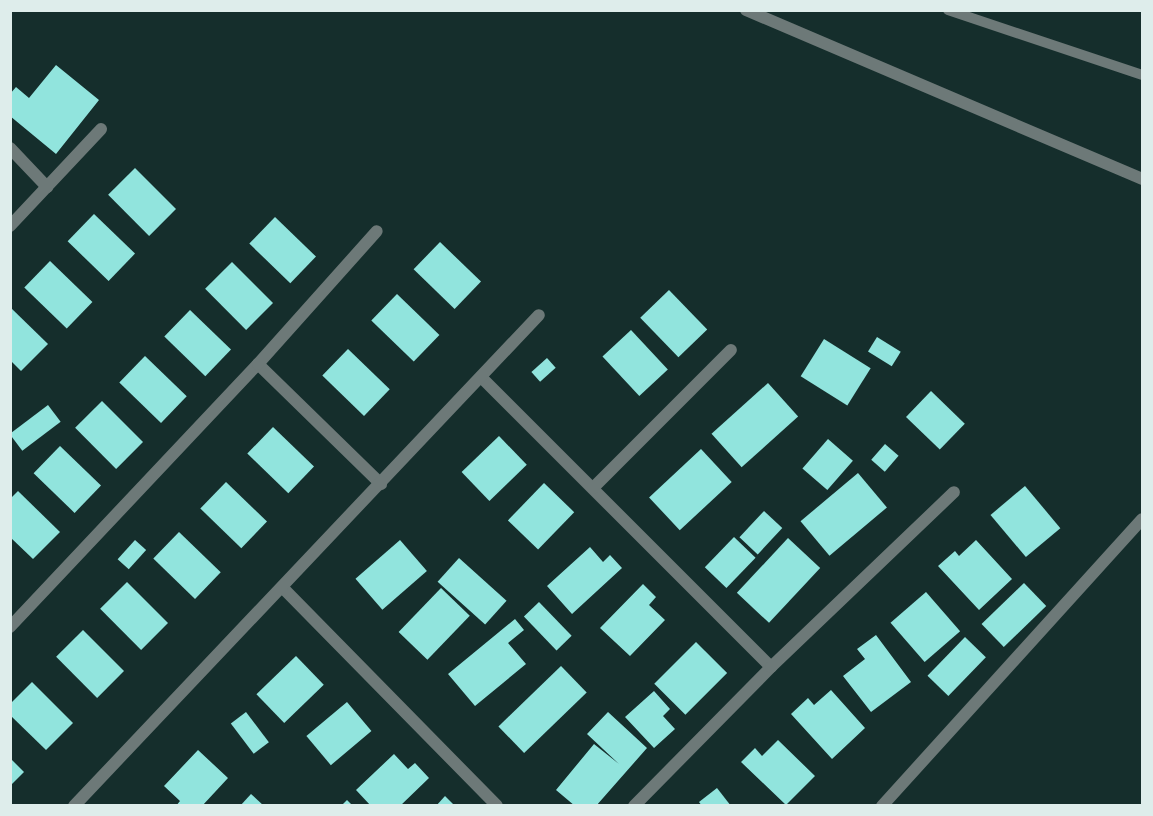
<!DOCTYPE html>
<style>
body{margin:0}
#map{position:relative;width:1153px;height:816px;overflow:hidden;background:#152e2c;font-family:Raleway,sans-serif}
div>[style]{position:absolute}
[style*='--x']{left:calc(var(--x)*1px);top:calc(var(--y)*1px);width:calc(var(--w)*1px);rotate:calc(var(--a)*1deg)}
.building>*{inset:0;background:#91e4dd;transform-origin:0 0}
.service>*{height:10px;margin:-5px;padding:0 5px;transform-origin:5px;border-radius:5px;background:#6d7978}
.minor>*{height:12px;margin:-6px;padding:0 6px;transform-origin:6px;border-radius:6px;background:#6d7978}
span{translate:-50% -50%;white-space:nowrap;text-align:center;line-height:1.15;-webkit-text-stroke:6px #091413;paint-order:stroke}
.frame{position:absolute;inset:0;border:12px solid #deedeb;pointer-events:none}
</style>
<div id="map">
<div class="building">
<i style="clip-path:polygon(56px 65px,99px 100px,56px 154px,10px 116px,10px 94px,16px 87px,29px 98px)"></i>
<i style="left:135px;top:168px;width:58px;height:38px;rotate:45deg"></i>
<i style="left:94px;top:214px;width:57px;height:38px;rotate:44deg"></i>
<i style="left:275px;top:217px;width:57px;height:37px;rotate:44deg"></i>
<i style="left:440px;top:242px;width:57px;height:38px;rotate:44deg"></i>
<i style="left:50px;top:261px;width:59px;height:37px;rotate:44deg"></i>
<i style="left:232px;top:262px;width:58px;height:38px;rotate:45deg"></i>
<i style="left:669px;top:290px;width:55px;height:40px;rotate:46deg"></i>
<i style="left:397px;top:294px;width:59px;height:37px;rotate:44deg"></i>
<i style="clip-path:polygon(10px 307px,48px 344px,21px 371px,10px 360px)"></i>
<i style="left:190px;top:310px;width:57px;height:37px;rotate:44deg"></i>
<i style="left:631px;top:330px;width:54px;height:39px;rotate:47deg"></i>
<i style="left:877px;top:337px;width:28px;height:17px;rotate:32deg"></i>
<i style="left:824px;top:339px;width:55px;height:44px;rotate:32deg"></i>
<i style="left:348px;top:349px;width:58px;height:37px;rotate:44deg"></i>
<i style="left:145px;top:356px;width:58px;height:37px;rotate:44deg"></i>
<i style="left:547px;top:358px;width:13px;height:21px;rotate:48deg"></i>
<i style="left:768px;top:383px;width:45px;height:76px;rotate:48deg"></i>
<i style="left:931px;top:391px;width:47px;height:36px;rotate:44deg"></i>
<i style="left:102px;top:401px;width:58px;height:38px;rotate:45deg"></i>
<i style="left:48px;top:405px;width:21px;height:48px;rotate:53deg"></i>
<i style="left:273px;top:427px;width:57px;height:37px;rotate:44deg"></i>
<i style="left:499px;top:436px;width:40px;height:52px;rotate:46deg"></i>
<i style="left:828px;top:439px;width:33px;height:39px;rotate:41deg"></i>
<i style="left:885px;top:444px;width:18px;height:21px;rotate:41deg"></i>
<i style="left:60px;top:446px;width:57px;height:38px;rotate:44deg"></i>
<i style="left:701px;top:449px;width:45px;height:71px;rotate:47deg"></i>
<i style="left:858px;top:473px;width:45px;height:75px;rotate:50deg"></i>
<i style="left:226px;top:482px;width:57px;height:37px;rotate:44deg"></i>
<i style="left:544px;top:483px;width:42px;height:52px;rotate:44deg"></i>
<i style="left:1025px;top:486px;width:55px;height:45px;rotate:50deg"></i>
<i style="clip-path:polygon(18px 491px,60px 532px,33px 559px,10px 537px,10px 499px)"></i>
<i style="left:764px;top:511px;width:25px;height:36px;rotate:43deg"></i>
<i style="left:179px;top:532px;width:58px;height:37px;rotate:44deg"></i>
<i style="left:734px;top:537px;width:30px;height:42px;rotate:44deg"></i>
<i style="left:788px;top:538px;width:44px;height:75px;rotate:43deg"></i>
<i style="left:135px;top:540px;width:15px;height:26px;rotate:42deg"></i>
<i style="left:400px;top:540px;width:41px;height:59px;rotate:49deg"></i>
<i style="clip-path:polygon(976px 540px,1012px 579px,979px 610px,938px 566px,955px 551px,959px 556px)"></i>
<i style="clip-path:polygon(590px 547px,603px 562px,610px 555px,622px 568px,572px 614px,547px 586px)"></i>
<i style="left:459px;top:558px;width:64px;height:32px;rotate:42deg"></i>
<i style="left:127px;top:582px;width:58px;height:38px;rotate:45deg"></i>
<i style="left:1024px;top:583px;width:32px;height:59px;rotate:46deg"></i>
<i style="clip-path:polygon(643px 584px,656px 597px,649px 605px,665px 620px,630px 656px,600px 628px)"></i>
<i style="left:441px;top:588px;width:40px;height:61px;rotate:44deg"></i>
<i style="left:926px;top:592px;width:52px;height:47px;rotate:49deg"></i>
<i style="left:539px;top:602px;width:47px;height:21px;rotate:46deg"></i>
<i style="clip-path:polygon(515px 619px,524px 630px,508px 643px,526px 664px,475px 706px,448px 674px)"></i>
<i style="left:83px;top:630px;width:58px;height:38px;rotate:45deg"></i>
<i style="clip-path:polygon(876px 635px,911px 682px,871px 712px,843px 676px,865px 659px,857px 649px)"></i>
<i style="left:965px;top:637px;width:29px;height:54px;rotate:44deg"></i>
<i style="left:696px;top:642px;width:44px;height:59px;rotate:45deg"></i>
<i style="left:296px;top:656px;width:40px;height:55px;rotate:46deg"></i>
<i style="left:561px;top:666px;width:37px;height:87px;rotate:46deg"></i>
<i style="clip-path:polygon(32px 682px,73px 723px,46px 750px,10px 715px,10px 704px)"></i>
<i style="clip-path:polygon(831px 690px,865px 728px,832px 759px,791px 714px,808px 698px,814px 705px)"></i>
<i style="clip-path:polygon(654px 691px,670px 709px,663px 716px,675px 729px,654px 748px,625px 717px)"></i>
<i style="left:347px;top:702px;width:38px;height:53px;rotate:50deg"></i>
<i style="left:246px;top:712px;width:38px;height:19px;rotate:53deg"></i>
<i style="clip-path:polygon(608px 712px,647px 748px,596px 806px,575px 806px,556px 790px,594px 744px,619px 764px,587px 734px)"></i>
<i style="clip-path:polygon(778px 740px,815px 776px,786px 805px,741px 762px,755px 748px,762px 756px)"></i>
<i style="clip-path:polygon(198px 750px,228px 778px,202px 806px,176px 806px,180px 801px,164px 786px)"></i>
<i style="clip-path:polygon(394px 754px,408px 769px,415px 763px,429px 778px,400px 806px,371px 806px,356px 790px)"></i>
<i style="clip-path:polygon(10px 758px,24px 772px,10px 786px)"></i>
<i style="clip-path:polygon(717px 788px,731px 806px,702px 806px,699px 802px)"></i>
<i style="clip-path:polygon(251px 794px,264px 806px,240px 806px)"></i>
<i style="clip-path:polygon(445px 796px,455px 806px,436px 806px)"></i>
<i style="clip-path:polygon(347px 800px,353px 806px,341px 806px)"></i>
</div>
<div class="service">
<i style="--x:948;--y:10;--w:205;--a:18.5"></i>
</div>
<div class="minor">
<i style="--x:746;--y:10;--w:431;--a:23.1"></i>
<i style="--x:10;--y:148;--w:54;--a:46.5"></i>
<i style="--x:10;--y:226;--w:133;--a:-46.8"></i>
<i style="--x:258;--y:364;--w:172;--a:44.3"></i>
<i style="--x:481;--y:377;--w:410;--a:45"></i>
<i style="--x:593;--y:488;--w:195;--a:-45"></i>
<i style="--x:283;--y:588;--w:305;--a:45.5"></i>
<i style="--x:10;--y:627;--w:361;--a:-46.7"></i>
<i style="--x:258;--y:364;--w:178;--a:-48.2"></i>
<i style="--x:74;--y:806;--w:676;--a:-46.56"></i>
<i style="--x:634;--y:806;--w:195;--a:-45.4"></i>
<i style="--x:771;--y:667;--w:253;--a:-43.7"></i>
<i style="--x:882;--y:806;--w:387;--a:-47.8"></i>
</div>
<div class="frame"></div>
</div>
